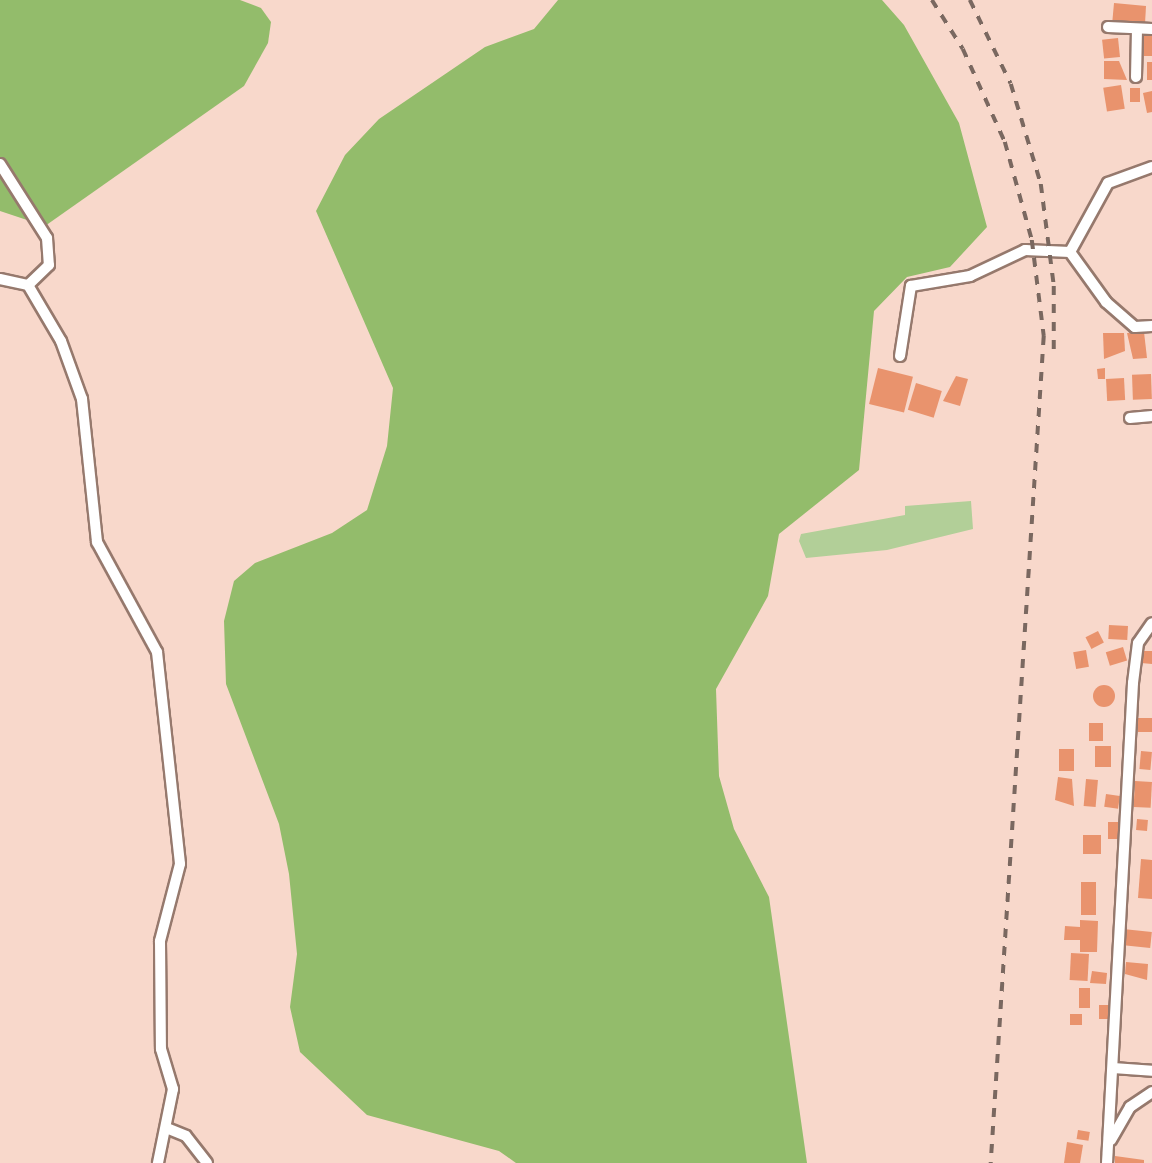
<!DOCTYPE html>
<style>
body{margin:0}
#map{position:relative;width:1152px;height:1163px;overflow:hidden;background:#f8d8cb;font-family:Lato,sans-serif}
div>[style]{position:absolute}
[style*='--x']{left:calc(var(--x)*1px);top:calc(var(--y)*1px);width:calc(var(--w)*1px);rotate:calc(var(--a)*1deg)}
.green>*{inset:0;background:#b2cf98}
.forest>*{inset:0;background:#93bc6b}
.building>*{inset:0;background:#e9936d;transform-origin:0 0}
.round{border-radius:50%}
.roads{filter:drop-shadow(2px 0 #96796d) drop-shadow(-2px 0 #96796d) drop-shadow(0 2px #96796d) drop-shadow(0 -2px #96796d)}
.minor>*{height:10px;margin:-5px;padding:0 5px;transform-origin:5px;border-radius:5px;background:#fff}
.rail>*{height:3.5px;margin-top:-1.75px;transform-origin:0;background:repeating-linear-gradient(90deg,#7a6860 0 9px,transparent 0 18px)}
span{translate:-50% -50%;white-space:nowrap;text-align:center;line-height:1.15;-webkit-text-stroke:5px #f8d8cb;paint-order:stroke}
</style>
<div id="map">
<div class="green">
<i style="clip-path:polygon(971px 501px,973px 529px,887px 550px,806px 558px,799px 541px,801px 534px,905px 515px,905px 506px)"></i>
</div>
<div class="forest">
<i style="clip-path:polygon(0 0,240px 0,261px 8px,271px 22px,268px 43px,244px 86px,45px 226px,0 211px)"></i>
<i style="clip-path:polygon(558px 0,882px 0,904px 25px,959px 123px,987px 227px,950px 267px,907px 277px,874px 311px,859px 470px,779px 534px,768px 596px,716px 689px,719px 776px,734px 829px,769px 897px,807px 1163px,516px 1163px,499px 1151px,367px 1115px,300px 1052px,290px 1007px,297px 954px,289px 874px,279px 824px,226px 684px,224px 621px,234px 581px,255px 563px,332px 533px,367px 510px,387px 446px,393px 388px,316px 211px,345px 155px,379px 119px,485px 47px,534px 29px)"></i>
</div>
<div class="building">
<i style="clip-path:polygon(1114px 3px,1146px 6px,1145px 24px,1112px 25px)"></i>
<i style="left:1144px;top:36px;width:8px;height:20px"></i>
<i style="left:1118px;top:38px;width:19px;height:16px;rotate:84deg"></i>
<i style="clip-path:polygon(1104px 61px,1119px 61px,1127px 80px,1104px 79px)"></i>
<i style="left:1147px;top:62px;width:5px;height:18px"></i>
<i style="left:1121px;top:85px;width:24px;height:18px;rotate:81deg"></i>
<i style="left:1130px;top:88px;width:10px;height:14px"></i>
<i style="clip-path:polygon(1152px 91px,1152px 112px,1147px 113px,1143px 93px)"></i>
<i style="clip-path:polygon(1144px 332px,1147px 358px,1133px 359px,1127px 333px)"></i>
<i style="clip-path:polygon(1103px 333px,1124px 333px,1125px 351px,1104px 359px)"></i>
<i style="left:878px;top:368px;width:36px;height:37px;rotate:14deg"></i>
<i style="clip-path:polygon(1105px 368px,1105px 379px,1098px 379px,1097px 369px)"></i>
<i style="left:1151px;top:374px;width:25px;height:19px;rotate:88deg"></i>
<i style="clip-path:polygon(956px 376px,968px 379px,960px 406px,943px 401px)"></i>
<i style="left:1124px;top:378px;width:22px;height:18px;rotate:87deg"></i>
<i style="left:916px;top:383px;width:27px;height:28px;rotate:17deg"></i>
<i style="left:1109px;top:625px;width:19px;height:14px;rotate:3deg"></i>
<i style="left:1098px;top:631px;width:13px;height:14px;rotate:63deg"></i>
<i style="left:1123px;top:647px;width:14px;height:18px;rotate:73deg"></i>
<i style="left:1086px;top:650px;width:17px;height:13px;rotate:80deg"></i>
<i style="clip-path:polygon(1142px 651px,1152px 651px,1152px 664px,1141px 663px)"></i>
<i class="round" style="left:1093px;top:685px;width:22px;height:22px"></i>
<i style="left:1138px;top:718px;width:14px;height:14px"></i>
<i style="left:1089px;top:723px;width:14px;height:18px"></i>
<i style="left:1095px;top:746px;width:16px;height:21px"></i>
<i style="left:1059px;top:749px;width:15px;height:22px"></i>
<i style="left:1141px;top:751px;width:11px;height:18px;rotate:5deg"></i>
<i style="clip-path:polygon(1058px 777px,1072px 779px,1074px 806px,1055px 800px)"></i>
<i style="left:1086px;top:779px;width:12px;height:27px;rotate:5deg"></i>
<i style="left:1135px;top:781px;width:17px;height:26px;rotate:3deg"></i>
<i style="left:1106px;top:794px;width:14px;height:13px;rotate:8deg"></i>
<i style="left:1137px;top:819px;width:11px;height:11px;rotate:5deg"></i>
<i style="left:1108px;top:822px;width:10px;height:17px"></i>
<i style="left:1083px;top:835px;width:18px;height:19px"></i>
<i style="clip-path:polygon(1141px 859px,1152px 860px,1152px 899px,1138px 898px)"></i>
<i style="left:1081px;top:882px;width:15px;height:33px"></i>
<i style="clip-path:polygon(1080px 920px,1098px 921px,1097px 952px,1080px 952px,1080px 940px,1064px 940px,1065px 926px,1080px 927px)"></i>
<i style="left:1123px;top:929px;width:29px;height:16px;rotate:6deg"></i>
<i style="left:1071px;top:953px;width:18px;height:27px;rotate:3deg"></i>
<i style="clip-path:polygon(1126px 962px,1148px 964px,1147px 980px,1125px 974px)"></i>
<i style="clip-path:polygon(1092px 971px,1107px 973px,1106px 984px,1090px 983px)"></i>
<i style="left:1079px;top:988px;width:11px;height:20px"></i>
<i style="left:1099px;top:1005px;width:10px;height:14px"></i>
<i style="left:1070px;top:1014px;width:12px;height:11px"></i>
<i style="left:1078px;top:1130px;width:12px;height:9px;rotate:9deg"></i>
<i style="clip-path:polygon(1067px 1142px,1083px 1145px,1080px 1163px,1064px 1163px)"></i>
<i style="clip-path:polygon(1115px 1156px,1144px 1160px,1144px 1163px,1115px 1163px)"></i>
</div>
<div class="roads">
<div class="minor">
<i style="--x:1108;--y:27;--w:44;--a:2.6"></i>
<i style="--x:1136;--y:77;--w:47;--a:-88.8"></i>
<i style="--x:0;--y:164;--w:88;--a:57.6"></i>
<i style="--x:47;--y:238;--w:27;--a:86"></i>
<i style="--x:49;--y:265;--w:29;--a:136"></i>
<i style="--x:1070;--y:252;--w:79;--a:-61.2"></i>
<i style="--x:1108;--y:183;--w:47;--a:-20"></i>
<i style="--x:1070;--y:252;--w:62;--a:54.2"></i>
<i style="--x:1106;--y:302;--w:38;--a:41"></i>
<i style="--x:1135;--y:327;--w:17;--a:-3"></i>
<i style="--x:0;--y:279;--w:29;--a:12"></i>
<i style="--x:28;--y:285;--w:65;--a:59.5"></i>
<i style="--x:61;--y:341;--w:62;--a:70.1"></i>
<i style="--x:82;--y:399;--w:144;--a:84"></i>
<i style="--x:97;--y:542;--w:125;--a:61.4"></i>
<i style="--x:157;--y:652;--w:213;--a:83.8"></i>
<i style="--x:180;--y:864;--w:80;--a:104.6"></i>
<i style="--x:160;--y:941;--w:108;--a:89.5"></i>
<i style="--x:161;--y:1049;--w:42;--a:73.3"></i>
<i style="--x:173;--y:1089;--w:76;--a:101.5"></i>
<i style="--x:900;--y:356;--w:71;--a:-81.1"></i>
<i style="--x:911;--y:286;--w:60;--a:-9.6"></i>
<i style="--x:970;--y:276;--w:61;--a:-25.3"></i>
<i style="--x:1025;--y:250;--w:45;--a:2.5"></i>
<i style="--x:1130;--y:418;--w:22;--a:-5"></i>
<i style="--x:1113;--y:1068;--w:39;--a:4"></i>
<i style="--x:169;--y:1129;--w:18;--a:22"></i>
<i style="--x:186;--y:1136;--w:34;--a:52"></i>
<i style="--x:1111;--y:1140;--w:38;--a:-60"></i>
<i style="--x:1130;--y:1107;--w:27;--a:-34"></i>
<i style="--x:1107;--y:1163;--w:481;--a:-86.9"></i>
<i style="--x:1133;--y:683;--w:40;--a:-82.9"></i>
<i style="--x:1138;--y:643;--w:24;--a:-55"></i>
</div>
</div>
<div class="rail">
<i style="--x:932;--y:0;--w:58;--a:57.7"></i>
<i style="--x:963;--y:49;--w:102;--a:65.7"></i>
<i style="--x:1005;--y:142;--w:102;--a:74.6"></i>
<i style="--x:1032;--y:240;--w:97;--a:82.9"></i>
<i style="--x:1044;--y:336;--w:829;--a:93.67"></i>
<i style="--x:970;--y:0;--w:93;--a:64"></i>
<i style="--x:1011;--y:84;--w:104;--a:73.3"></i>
<i style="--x:1041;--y:184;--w:103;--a:82.7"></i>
<i style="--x:1054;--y:286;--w:70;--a:90"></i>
</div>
</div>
